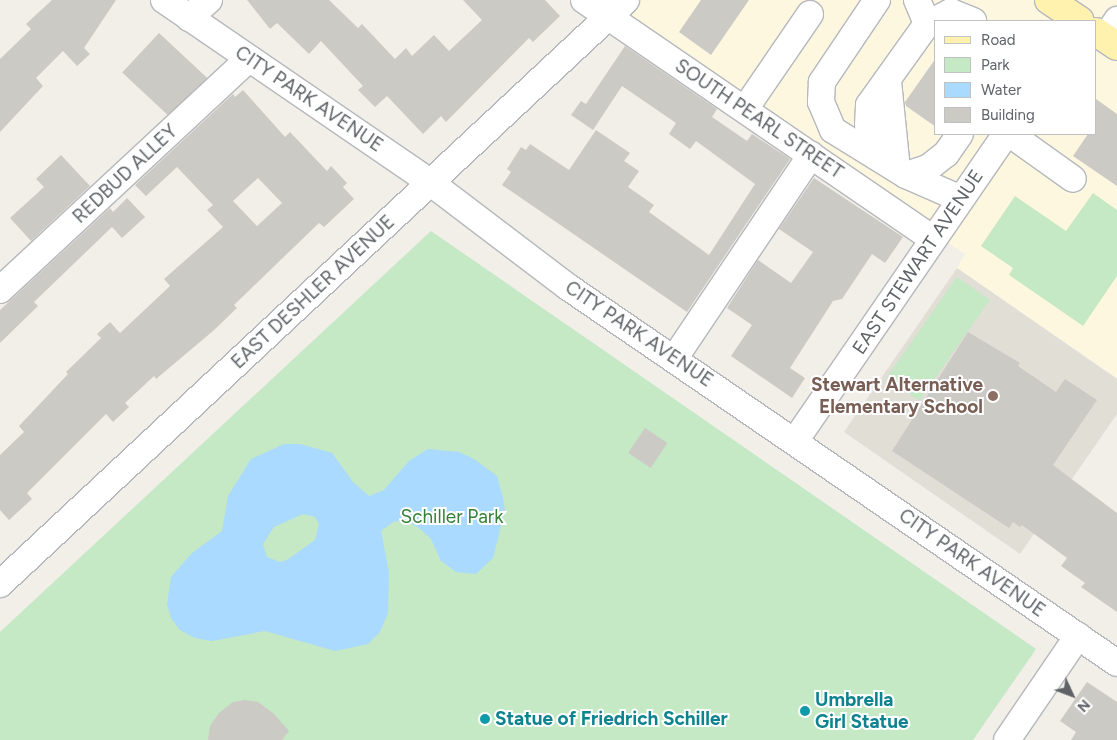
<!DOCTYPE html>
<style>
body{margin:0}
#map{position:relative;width:1117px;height:740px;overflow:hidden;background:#f1efe8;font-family:Figtree,sans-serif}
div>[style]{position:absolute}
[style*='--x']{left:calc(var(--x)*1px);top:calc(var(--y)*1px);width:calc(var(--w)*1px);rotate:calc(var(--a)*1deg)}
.commercial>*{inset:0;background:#fef7e0}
.education>*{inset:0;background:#e1ded6}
.green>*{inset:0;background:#c5e8c5;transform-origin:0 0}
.water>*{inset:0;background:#aadaff}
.building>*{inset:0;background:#cccac5;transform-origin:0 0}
.roads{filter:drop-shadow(1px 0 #b5b8bc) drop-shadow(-1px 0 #b5b8bc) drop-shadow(0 1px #b5b8bc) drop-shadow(0 -1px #b5b8bc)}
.minor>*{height:26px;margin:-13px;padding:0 13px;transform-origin:13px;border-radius:13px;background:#fff}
.major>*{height:28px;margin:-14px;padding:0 14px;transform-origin:14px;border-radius:14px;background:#fff2af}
.dots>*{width:14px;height:14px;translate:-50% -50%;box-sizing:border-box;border:2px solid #fff;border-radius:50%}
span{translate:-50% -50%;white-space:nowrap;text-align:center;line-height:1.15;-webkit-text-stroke:4px #fff;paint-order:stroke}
.street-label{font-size:19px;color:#5f6368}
.education-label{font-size:19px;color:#785e54;font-weight:700}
.right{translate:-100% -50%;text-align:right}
.park-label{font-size:19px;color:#348238}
.culture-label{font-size:19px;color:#0d838f;font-weight:700}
.left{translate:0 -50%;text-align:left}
.legend{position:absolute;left:934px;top:20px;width:162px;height:115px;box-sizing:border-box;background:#fff;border:1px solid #bfc1c3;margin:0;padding:6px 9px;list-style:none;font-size:15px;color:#5f6368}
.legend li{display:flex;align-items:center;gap:10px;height:25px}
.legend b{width:25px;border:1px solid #bfc1c3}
.north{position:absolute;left:1047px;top:670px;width:50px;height:50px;-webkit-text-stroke:4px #fff;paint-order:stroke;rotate:133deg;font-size:14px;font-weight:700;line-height:20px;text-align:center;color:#5f6368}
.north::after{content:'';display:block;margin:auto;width:18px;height:22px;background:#5f6368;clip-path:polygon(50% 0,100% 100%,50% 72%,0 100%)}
</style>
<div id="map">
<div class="commercial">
<i style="clip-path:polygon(evenodd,597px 0,1117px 0,1117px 378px,957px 268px,965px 254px,597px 0,936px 21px,1096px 21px,1096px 134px,936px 134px,936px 21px)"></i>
</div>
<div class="education">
<i style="clip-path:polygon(957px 268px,1117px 379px,1117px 414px,1020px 554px,844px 432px)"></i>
</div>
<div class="green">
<i style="clip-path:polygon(1093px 193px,1117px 210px,1117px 276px,1083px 326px,1009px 275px,1013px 268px,981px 246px,1015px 196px,1066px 231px)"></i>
<i style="clip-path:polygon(431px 231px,1036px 649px,973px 740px,0 740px,0 632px)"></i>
<i style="left:957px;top:277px;width:40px;height:123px;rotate:35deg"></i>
</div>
<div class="water">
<i style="clip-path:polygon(evenodd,284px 444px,300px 444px,332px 453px,353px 482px,369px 496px,384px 490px,409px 461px,428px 449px,459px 452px,474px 459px,497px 476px,503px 498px,505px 510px,493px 558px,476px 574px,456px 572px,441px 561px,431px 539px,419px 528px,405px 520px,393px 522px,381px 531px,389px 572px,388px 613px,380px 632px,368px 644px,335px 651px,265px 631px,212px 641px,195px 638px,180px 630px,171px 618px,167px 604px,171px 577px,192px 553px,222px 531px,228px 496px,251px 459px,284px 444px,303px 514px,315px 517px,319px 524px,315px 540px,287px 560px,280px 562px,267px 557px,263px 544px,274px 527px,303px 514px)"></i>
</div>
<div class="building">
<i style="clip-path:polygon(52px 0,116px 0,84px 48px,90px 54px,77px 66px,63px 51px,36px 78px,43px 86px,0 132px,0 59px,31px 29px,26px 24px)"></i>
<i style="clip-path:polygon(247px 0,329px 0,358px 28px,362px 24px,395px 59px,406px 48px,412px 56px,434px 35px,449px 51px,482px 20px,463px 0,545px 0,560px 16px,533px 42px,529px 38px,446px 122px,441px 116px,423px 134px,387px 96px,375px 107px,358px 90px,363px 86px,321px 41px,309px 54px,277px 23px,270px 29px)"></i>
<i style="clip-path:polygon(701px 0,749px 0,711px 55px,679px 32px)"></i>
<i style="left:159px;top:33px;width:66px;height:54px;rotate:43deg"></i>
<i style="clip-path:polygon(625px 46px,717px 109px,712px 117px,747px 141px,752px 134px,790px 159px,687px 312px,502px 185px,511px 172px,507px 169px,521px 147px,526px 150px,530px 144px,569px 170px,596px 130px,630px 153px,624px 161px,639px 171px,628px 187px,654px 205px,649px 212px,709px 255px,755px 184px,696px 141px,690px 149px,669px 134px,676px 123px,622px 86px,593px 130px,571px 115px,581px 101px,586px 104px)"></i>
<i style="clip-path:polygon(936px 58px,936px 127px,906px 106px,905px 102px)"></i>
<i style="clip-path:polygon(evenodd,243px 90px,285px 137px,290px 132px,327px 171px,331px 166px,347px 183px,343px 187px,354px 199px,324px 227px,319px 223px,234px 305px,237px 308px,213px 331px,156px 379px,154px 376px,125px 403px,129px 407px,113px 422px,106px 414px,27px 493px,32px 499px,9px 520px,0 510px,0 455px,24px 432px,19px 426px,68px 374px,66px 372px,101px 338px,97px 334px,110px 322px,120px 333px,170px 286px,164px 279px,223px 227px,207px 210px,213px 205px,177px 167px,146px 196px,135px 185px,233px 94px,235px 97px,243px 90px,258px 178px,282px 203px,257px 226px,233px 201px,258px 178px)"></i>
<i style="clip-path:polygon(1096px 99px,1117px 114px,1117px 186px,1073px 156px,1088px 134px,1096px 134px)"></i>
<i style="clip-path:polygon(61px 155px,90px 186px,31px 241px,10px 218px,44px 187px,36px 179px)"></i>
<i style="clip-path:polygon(814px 178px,903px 237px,885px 263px,872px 254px,842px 299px,833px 301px,790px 368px,805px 378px,792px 398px,731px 356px,752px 325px,727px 308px,758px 260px,791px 283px,813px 252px,779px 229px)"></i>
<i style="clip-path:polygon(127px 198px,145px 217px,122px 238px,112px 227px,34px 302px,38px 306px,0 343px,0 310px,110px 208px,113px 212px)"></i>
<i style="clip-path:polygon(968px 332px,1020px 363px,1018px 366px,1056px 392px,1065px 379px,1097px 400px,1053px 465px,1117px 513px,1117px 612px,1081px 587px,1085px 583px,1061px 566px,1067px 558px,1022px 525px,1020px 527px,1013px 522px,1009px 528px,892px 451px)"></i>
<i style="left:645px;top:428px;width:27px;height:30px;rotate:34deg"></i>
<i style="clip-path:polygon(1087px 682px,1117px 702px,1117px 740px,1071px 740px,1076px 732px,1060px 721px)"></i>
<i style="clip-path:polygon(245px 700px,258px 702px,273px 713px,289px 731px,282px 740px,208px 740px,210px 726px,219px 713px,233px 702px)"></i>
</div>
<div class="roads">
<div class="minor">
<i style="--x:164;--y:0;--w:324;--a:34.4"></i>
<i style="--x:431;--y:183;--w:172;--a:37.2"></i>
<i style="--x:568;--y:287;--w:665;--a:34.41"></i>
<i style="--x:584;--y:0;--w:423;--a:34.4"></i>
<i style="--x:877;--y:0;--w:99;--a:123.9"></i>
<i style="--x:822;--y:82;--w:20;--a:93"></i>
<i style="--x:821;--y:102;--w:30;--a:67"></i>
<i style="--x:833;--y:130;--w:86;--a:31.7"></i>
<i style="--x:906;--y:175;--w:60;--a:23.6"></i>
<i style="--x:917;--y:0;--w:26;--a:67"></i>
<i style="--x:189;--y:18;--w:27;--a:-42"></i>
<i style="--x:1105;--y:38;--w:22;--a:-56"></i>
<i style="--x:888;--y:81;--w:89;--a:84.2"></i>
<i style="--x:745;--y:109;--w:115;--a:-55.6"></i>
<i style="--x:1010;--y:134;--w:77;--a:35.5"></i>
<i style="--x:890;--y:162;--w:24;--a:-128"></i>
<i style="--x:875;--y:143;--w:19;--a:-111"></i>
<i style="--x:868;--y:125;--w:20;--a:-87"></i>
<i style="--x:869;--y:105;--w:100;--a:-54.4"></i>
<i style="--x:927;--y:24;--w:27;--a:-27"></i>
<i style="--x:951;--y:12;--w:24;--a:22"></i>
<i style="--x:906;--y:175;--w:23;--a:-18"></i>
<i style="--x:928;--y:168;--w:23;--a:-38"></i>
<i style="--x:946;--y:154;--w:24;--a:-55"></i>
<i style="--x:0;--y:290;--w:340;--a:-42.9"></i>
<i style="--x:674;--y:359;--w:246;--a:-56.1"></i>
<i style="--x:795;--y:441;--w:373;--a:-55.5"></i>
<i style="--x:0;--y:584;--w:856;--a:-43.01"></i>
<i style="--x:1007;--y:740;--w:126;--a:-55.7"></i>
</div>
<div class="major">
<i style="--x:1049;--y:0;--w:37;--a:34"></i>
<i style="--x:1096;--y:32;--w:25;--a:34"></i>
</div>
</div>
<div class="dots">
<i style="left:993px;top:396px;background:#8d6e63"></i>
<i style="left:805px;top:711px;background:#0f9aa8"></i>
<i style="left:485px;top:719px;background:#0f9aa8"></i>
</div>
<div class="street-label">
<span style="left:309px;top:99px;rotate:34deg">CITY PARK AVENUE</span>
<span style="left:759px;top:119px;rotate:34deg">SOUTH PEARL STREET</span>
<span style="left:125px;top:174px;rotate:-43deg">REDBUD ALLEY</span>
<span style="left:918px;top:262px;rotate:-56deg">EAST STEWART AVENUE</span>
<span style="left:313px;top:292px;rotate:-43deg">EAST DESHLER AVENUE</span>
<span style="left:639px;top:334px;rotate:34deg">CITY PARK AVENUE</span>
<span style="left:972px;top:563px;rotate:35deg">CITY PARK AVENUE</span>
</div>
<div class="education-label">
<span class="right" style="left:983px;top:396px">Stewart Alternative<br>Elementary School</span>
</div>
<div class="park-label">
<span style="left:452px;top:517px">Schiller Park</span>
</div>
<div class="culture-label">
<span class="left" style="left:815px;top:711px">Umbrella<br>Girl Statue</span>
<span class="left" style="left:495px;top:719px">Statue of Friedrich Schiller</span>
</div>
<ul class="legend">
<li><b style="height:6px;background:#fff2af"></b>Road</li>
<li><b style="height:14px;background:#c5e8c5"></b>Park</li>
<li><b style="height:14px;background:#aadaff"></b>Water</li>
<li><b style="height:14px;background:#cccac5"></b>Building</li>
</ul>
<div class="north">N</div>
</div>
